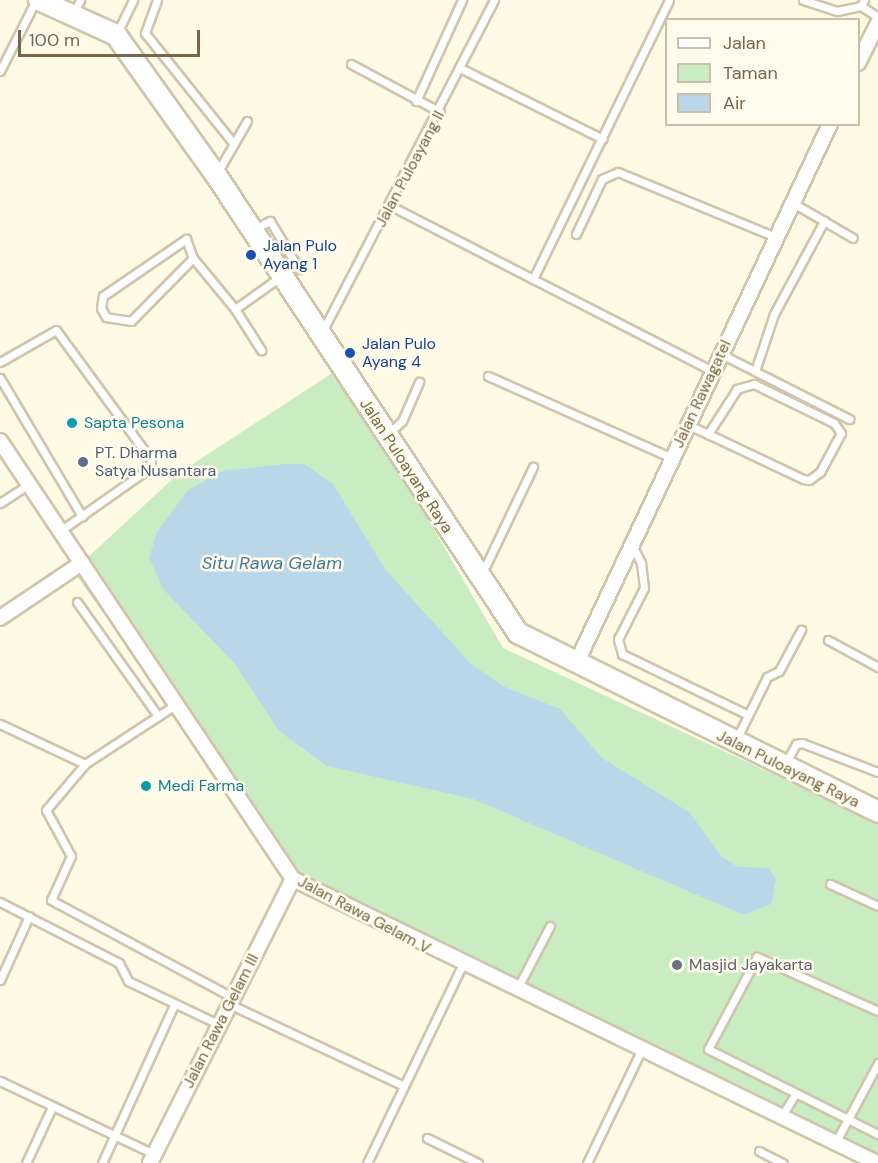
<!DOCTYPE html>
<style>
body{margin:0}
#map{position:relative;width:878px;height:1163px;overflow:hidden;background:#fefae6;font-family:"DM Sans",sans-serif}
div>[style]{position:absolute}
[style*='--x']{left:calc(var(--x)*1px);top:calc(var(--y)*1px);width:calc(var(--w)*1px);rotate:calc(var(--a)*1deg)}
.green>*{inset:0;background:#caecc3}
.water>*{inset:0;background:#b9d7e9}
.roads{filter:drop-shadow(2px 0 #d0c4ab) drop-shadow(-2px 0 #d0c4ab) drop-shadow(0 2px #d0c4ab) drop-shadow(0 -2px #d0c4ab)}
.lane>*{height:7px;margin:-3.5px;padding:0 3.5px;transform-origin:3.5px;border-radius:3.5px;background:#fff}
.street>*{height:14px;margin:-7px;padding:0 7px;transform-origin:7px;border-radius:7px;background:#fff}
.secondary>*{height:20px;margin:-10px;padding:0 10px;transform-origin:10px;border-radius:10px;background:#fff}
.dots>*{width:16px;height:16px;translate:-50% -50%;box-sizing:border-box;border:3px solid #fffced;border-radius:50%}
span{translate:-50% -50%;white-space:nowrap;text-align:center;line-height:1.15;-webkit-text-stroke:5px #fffced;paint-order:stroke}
.street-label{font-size:16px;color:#796549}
.transit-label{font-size:16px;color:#164399}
.left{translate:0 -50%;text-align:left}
.culture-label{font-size:16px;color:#0d838f}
.service-label{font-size:16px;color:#4e5e75}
.worship-label{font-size:16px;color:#5b616d}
.water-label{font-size:18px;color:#467a9c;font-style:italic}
.legend{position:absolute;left:665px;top:18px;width:195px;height:108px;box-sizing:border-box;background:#fffced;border:2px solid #c9c0ab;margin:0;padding:8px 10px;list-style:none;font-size:18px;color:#796549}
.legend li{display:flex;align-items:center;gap:12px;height:30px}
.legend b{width:30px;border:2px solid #c9c0ab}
.scale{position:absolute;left:18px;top:30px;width:182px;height:27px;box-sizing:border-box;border:3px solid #796549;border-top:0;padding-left:8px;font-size:18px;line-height:21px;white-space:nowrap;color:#796549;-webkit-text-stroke:4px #fffced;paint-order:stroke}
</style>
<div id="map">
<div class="green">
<i style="clip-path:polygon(340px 368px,503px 648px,878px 823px,878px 1155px,294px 875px,73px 571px,179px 473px)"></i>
</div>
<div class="water">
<i style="clip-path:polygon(286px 464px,304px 464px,333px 484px,385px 569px,471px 664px,505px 687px,560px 709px,602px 758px,689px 812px,722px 857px,738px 867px,769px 868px,776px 880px,771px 904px,744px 915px,473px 799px,327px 766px,279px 731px,235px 664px,164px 590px,149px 558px,157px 532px,188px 490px,223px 471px)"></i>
</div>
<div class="roads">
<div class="lane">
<i style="--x:157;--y:0;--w:35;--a:110"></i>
<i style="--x:145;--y:33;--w:142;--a:51.3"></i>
<i style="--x:803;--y:0;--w:36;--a:18"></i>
<i style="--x:837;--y:11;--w:25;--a:-12"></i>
<i style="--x:864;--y:0;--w:7;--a:117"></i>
<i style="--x:861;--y:6;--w:20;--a:33"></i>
<i style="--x:73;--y:14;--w:16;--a:-63"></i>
<i style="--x:117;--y:33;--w:37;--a:-64"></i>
<i style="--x:351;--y:64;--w:101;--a:28.3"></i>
<i style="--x:462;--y:69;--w:157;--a:26.4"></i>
<i style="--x:0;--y:71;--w:80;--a:-63.1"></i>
<i style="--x:416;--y:101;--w:111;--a:-65.5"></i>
<i style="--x:217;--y:173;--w:60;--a:-60"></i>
<i style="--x:793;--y:203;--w:69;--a:30.3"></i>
<i style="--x:391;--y:206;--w:160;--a:27.2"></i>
<i style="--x:533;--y:279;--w:310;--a:-64"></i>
<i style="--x:254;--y:229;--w:18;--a:-27"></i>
<i style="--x:270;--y:221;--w:56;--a:58.9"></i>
<i style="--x:576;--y:234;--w:61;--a:-64.7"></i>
<i style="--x:602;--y:179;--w:17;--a:-24"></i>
<i style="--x:618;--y:172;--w:171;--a:22.4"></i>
<i style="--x:193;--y:258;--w:88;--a:134.5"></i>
<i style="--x:131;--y:321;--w:25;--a:-171"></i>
<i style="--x:106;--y:317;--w:10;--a:-119"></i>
<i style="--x:101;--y:308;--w:12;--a:-81"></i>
<i style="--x:103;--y:296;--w:101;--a:-34.5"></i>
<i style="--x:186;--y:239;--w:20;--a:70"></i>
<i style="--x:193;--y:258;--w:66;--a:50.5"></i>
<i style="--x:235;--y:309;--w:55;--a:-35.4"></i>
<i style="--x:533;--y:279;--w:202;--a:27.1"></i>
<i style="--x:235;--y:309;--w:49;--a:57.6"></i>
<i style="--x:322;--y:332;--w:374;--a:-62.6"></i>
<i style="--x:721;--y:354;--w:144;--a:26.9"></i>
<i style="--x:0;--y:362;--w:64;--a:-29.7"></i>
<i style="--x:56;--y:330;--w:161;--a:53.8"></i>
<i style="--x:151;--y:460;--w:7;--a:90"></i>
<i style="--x:151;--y:467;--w:111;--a:144.9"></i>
<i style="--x:755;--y:371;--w:60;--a:-71.6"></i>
<i style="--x:774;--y:314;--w:106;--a:-61.7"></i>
<i style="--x:488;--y:376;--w:201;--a:24"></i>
<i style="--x:0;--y:378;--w:161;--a:59.3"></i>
<i style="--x:688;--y:425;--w:22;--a:24"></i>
<i style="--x:708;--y:434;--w:105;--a:25.3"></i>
<i style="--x:803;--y:479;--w:6;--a:9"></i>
<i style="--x:809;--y:480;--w:14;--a:-36"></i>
<i style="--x:820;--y:472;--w:44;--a:-61.7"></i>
<i style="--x:841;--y:433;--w:12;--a:-125"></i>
<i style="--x:834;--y:423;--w:89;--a:-154"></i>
<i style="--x:754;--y:384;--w:18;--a:164"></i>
<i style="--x:737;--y:389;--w:54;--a:122.8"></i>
<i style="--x:388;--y:434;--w:19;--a:-43"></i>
<i style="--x:402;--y:421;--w:43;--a:-66.4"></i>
<i style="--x:0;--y:503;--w:35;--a:-33"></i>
<i style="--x:632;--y:545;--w:20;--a:63"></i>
<i style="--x:641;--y:563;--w:25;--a:83"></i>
<i style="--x:644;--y:588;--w:57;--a:117"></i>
<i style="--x:618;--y:639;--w:16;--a:75"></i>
<i style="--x:622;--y:654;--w:140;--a:25.8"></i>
<i style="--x:477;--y:570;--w:10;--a:-29"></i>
<i style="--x:486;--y:565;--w:109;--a:-64.4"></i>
<i style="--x:77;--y:602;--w:140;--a:54.6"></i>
<i style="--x:828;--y:640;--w:57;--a:28.4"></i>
<i style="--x:175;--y:705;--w:108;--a:146.8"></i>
<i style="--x:85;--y:764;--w:60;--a:130.3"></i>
<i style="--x:46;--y:810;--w:52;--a:61.5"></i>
<i style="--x:71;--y:856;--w:48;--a:114.4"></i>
<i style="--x:51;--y:900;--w:205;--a:28.2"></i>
<i style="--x:0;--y:724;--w:94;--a:25.2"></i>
<i style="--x:737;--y:738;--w:68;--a:-63.8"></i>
<i style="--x:767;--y:677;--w:13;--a:-27"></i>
<i style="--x:779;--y:671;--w:47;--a:-61.8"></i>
<i style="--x:785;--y:764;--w:23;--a:-61"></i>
<i style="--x:796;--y:744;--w:6;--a:-9"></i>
<i style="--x:802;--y:743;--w:81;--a:20.9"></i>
<i style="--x:830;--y:884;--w:53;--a:24.6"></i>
<i style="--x:0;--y:902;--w:134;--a:27.1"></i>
<i style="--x:119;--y:963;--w:20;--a:63"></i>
<i style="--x:128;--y:981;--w:100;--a:25.5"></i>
<i style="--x:0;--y:980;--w:70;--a:-65.6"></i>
<i style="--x:517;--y:989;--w:71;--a:-62.4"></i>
<i style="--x:229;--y:1004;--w:193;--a:25.1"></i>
<i style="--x:878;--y:1011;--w:133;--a:-155.9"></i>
<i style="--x:757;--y:957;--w:104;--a:118"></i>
<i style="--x:708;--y:1049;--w:190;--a:26.6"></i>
<i style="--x:0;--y:1081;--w:170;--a:25.4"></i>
<i style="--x:781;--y:1117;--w:28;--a:-58"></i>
<i style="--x:427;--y:1138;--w:57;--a:26.1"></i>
<i style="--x:835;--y:1143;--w:91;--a:-61.7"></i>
<i style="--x:759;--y:1151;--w:27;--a:27"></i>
<i style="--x:26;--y:1163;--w:62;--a:-65.1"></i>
<i style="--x:102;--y:1163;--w:174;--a:-65.5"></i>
<i style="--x:367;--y:1163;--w:219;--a:-64.3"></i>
<i style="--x:587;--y:1163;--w:124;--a:-64.3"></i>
</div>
<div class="street">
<i style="--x:858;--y:63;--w:45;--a:-63.4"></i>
<i style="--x:0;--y:441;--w:527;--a:56.22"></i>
<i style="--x:293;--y:879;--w:649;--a:25.93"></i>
<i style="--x:0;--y:618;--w:99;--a:-33.9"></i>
<i style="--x:576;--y:664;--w:597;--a:-64.81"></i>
<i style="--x:150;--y:1163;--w:318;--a:-63.3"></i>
</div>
<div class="secondary">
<i style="--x:39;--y:0;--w:85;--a:24.4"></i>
<i style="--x:116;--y:35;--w:172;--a:54.5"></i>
<i style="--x:216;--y:175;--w:549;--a:56.6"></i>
<i style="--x:518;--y:633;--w:402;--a:26.4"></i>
</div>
</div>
<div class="dots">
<i style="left:251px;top:255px;background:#1a4fb4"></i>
<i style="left:350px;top:353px;background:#1a4fb4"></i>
<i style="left:72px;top:423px;background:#0f9aa8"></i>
<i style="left:83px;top:462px;background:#5c6f8a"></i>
<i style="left:146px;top:786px;background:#0f9aa8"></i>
<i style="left:677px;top:965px;background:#6b7280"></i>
</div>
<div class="street-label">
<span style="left:410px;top:169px;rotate:-62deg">Jalan Puloayang II</span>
<span style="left:702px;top:394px;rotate:-65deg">Jalan Rawagatel</span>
<span style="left:406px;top:466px;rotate:57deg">Jalan Puloayang Raya</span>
<span style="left:788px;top:769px;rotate:26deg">Jalan Puloayang Raya</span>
<span style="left:364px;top:915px;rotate:28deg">Jalan Rawa Gelam V</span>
<span style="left:221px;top:1021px;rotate:-63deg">Jalan Rawa Gelam III</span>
</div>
<div class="transit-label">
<span class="left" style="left:263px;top:255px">Jalan Pulo<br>Ayang 1</span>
<span class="left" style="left:362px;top:353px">Jalan Pulo<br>Ayang 4</span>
</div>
<div class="culture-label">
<span class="left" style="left:84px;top:423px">Sapta Pesona</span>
<span class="left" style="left:158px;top:786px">Medi Farma</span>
</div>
<div class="service-label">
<span class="left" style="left:95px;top:462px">PT. Dharma<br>Satya Nusantara</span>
</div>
<div class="worship-label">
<span class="left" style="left:689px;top:965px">Masjid Jayakarta</span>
</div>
<div class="water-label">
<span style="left:272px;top:563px">Situ Rawa Gelam</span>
</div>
<ul class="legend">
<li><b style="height:8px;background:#fff"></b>Jalan</li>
<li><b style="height:16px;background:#caecc3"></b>Taman</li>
<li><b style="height:16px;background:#b9d7e9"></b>Air</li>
</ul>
<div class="scale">100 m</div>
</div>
